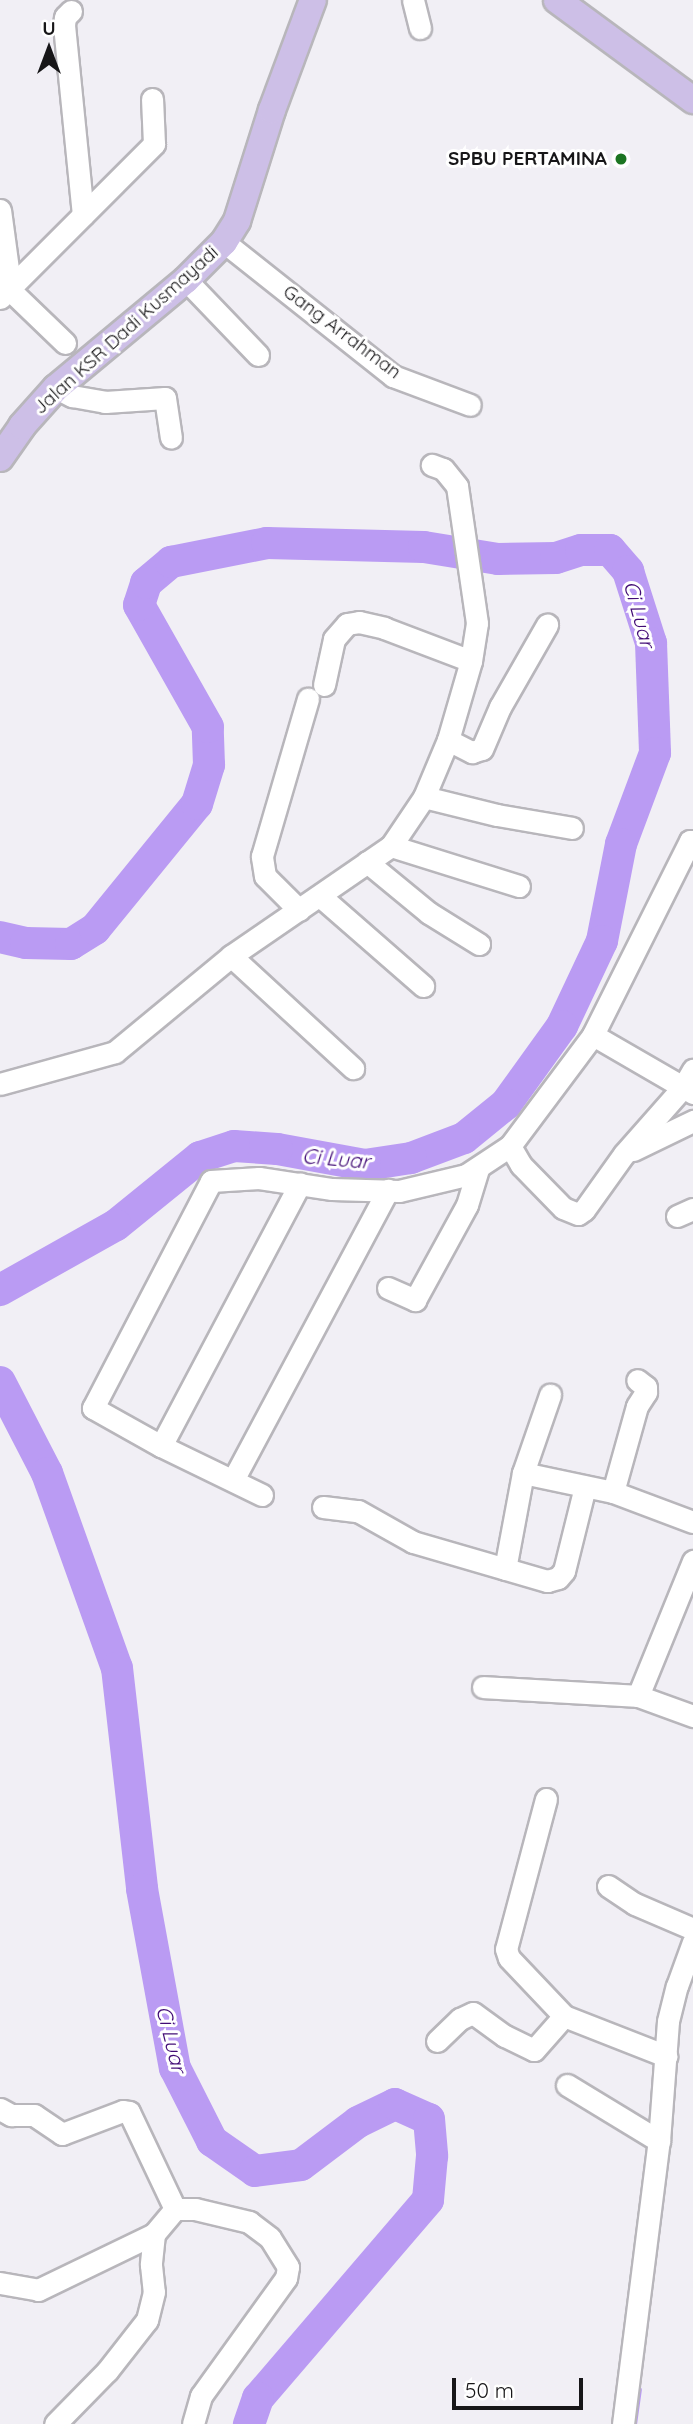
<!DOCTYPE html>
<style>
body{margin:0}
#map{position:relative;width:693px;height:2424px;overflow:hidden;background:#f1eff5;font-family:Quicksand,sans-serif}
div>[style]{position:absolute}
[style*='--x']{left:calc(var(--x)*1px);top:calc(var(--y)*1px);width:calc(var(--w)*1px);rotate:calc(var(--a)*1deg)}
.stream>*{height:5px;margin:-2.5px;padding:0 2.5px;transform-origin:2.5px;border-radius:2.5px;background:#ba9bf3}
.river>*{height:32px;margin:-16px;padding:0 16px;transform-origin:16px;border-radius:16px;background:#ba9bf3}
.roads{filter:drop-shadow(2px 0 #b8b6bb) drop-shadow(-2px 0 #b8b6bb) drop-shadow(0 2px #b8b6bb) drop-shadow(0 -2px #b8b6bb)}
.minor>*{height:21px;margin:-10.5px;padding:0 10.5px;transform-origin:10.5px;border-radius:10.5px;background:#fff}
.major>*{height:26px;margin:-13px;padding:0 13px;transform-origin:13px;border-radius:13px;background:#cdbfe7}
.dots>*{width:19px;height:19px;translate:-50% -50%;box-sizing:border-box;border:4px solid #fff;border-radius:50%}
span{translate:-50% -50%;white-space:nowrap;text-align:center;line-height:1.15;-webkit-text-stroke:6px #fff;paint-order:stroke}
.poi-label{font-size:19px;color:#171618;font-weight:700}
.right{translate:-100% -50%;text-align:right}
.street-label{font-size:19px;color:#171618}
.water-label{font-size:21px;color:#410b75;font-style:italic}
.north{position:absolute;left:14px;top:14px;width:70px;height:70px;-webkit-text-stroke:5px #fff;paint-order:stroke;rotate:0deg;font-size:19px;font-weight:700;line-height:28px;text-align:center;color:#171618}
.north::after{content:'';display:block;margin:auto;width:24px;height:32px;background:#171618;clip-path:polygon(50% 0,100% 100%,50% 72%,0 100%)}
.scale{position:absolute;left:452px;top:2378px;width:131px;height:32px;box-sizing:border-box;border:4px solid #171618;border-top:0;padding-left:9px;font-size:21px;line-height:24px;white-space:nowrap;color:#171618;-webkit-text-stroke:5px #fff;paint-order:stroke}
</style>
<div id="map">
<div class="stream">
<i style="--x:634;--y:2424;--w:35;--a:-82"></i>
</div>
<div class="river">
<i style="--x:0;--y:937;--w:27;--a:13"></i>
<i style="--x:26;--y:943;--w:45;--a:1.3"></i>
<i style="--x:71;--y:944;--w:28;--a:-32"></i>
<i style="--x:95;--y:929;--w:161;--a:-50.8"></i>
<i style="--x:197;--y:804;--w:41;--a:-72.9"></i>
<i style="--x:209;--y:765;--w:38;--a:-92"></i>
<i style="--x:208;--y:727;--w:140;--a:-119.5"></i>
<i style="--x:139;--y:605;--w:23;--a:-72"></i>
<i style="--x:146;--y:583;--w:33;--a:-40"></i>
<i style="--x:171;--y:562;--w:98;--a:-11.2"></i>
<i style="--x:267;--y:543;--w:157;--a:1.5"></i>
<i style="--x:424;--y:547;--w:75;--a:9.2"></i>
<i style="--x:498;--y:559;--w:58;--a:-1"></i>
<i style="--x:556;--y:558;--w:26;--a:-18"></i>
<i style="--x:581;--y:550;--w:29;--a:0"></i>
<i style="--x:610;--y:550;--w:28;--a:49"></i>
<i style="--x:628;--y:571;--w:76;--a:72.3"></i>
<i style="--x:651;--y:643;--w:110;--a:87.9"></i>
<i style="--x:655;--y:753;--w:97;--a:110.5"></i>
<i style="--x:621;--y:844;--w:99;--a:101.1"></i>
<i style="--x:602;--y:941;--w:94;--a:115.2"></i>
<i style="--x:562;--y:1026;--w:96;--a:125.7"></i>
<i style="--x:506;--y:1104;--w:54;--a:141"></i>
<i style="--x:464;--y:1138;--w:57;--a:159.3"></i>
<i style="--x:411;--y:1158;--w:47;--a:171.3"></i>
<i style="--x:365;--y:1165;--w:89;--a:-169.7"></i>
<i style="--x:277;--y:1149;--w:43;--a:-176"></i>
<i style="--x:234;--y:1146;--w:36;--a:162"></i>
<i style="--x:200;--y:1157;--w:108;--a:141"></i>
<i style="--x:116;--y:1225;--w:133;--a:150.7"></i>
<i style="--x:0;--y:1382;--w:102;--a:62.7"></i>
<i style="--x:47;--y:1473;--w:207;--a:70.3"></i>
<i style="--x:117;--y:1668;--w:222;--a:83.5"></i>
<i style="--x:142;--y:1889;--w:182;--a:79.6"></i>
<i style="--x:175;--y:2068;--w:82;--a:63.1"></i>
<i style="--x:212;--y:2141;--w:52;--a:34.9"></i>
<i style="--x:255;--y:2171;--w:46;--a:-7.4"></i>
<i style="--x:301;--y:2165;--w:71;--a:-37"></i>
<i style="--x:358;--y:2122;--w:41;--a:-25.9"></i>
<i style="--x:395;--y:2104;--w:37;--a:24"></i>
<i style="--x:429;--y:2119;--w:37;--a:85"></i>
<i style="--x:432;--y:2156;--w:44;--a:95.2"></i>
<i style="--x:428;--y:2200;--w:261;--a:130.6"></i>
<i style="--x:258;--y:2398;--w:28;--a:109"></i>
</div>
<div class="roads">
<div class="minor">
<i style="--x:413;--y:0;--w:29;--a:76"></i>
<i style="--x:71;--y:11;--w:8;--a:135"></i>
<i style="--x:65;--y:17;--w:8;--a:97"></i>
<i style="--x:64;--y:25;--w:191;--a:84.3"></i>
<i style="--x:0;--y:210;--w:82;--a:82.3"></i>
<i style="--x:11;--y:291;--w:75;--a:43.9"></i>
<i style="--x:224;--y:242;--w:216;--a:38.4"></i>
<i style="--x:393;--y:376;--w:82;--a:20.6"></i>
<i style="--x:186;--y:280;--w:104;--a:46.2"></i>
<i style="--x:0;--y:298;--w:218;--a:-45"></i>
<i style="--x:154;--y:144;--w:45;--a:-92.5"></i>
<i style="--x:56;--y:388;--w:18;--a:27"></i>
<i style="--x:72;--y:396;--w:34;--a:10"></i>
<i style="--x:105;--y:402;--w:60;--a:-3.8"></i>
<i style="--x:165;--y:398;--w:40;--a:81.5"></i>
<i style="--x:324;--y:685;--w:47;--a:-77.7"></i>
<i style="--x:334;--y:639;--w:20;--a:-49"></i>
<i style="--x:347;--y:624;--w:12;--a:-9"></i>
<i style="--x:359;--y:622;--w:26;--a:13"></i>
<i style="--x:384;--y:628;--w:93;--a:20.8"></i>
<i style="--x:448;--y:740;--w:27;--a:27"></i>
<i style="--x:472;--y:752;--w:10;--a:-17"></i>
<i style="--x:482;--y:749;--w:46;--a:-66.8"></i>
<i style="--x:500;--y:707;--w:95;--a:-60.2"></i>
<i style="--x:424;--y:797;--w:75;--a:13.9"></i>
<i style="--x:497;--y:815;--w:76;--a:9.8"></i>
<i style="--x:693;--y:841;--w:3;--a:180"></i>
<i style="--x:690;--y:841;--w:217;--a:116.6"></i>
<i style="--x:593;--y:1035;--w:139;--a:126.8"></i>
<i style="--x:510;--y:1146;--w:22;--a:60"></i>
<i style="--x:521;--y:1165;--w:60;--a:45.7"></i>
<i style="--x:563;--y:1208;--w:16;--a:22"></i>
<i style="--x:578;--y:1214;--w:7;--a:-34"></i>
<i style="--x:584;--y:1210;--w:69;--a:-54.5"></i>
<i style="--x:624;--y:1154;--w:89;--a:-48.6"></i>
<i style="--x:683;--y:1087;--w:20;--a:-60"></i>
<i style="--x:391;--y:846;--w:134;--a:17.4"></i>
<i style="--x:367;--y:862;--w:80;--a:39.4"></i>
<i style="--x:429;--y:913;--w:59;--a:31.8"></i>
<i style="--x:320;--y:896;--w:137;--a:41.1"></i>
<i style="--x:299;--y:910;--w:48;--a:-135"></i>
<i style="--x:265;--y:876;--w:20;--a:-99"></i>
<i style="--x:262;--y:856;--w:164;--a:-73.7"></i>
<i style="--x:231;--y:956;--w:166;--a:42.6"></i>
<i style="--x:593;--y:1035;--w:116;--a:30.1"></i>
<i style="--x:0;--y:1084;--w:119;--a:-15.5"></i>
<i style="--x:115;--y:1052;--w:151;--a:-39.6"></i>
<i style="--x:231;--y:956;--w:194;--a:-34.5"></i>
<i style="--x:391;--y:846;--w:59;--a:-56"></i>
<i style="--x:424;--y:797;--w:62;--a:-67.2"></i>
<i style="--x:448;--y:740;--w:82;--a:-73.8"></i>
<i style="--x:471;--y:661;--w:38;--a:-81"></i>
<i style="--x:477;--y:623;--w:138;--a:-98.3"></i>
<i style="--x:457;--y:486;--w:22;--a:-129"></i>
<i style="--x:443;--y:469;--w:12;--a:-160"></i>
<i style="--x:633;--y:1150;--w:67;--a:-25.8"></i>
<i style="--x:677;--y:1216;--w:17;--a:-24"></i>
<i style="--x:388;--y:1288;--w:30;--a:24"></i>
<i style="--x:415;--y:1300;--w:108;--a:-61.3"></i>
<i style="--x:467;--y:1205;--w:39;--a:-73"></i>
<i style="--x:161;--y:1446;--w:297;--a:-62.1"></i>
<i style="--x:523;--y:1473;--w:92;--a:11.9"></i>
<i style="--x:613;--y:1492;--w:85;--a:20.6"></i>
<i style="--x:233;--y:1480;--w:329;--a:-61.9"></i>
<i style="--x:613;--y:1492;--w:89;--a:-74.4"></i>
<i style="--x:637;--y:1406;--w:17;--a:-57"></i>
<i style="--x:646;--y:1392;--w:5;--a:-90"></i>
<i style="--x:646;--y:1387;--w:11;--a:-142"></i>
<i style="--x:262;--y:1495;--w:112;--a:-154.1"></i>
<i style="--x:161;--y:1446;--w:78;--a:-150.8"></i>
<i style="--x:93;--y:1408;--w:256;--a:-62.5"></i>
<i style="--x:211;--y:1181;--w:48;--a:-3.6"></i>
<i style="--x:259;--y:1178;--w:74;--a:8.6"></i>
<i style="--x:332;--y:1189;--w:67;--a:1.7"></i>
<i style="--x:399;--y:1191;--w:69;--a:-13.4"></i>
<i style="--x:466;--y:1175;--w:53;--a:-33.4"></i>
<i style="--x:323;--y:1507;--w:35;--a:7"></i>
<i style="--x:358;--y:1511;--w:63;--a:29.4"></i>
<i style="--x:413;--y:1542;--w:140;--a:16.2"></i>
<i style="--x:547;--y:1581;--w:11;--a:-15"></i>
<i style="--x:558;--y:1578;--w:9;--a:-49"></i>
<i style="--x:564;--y:1571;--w:87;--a:-76"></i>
<i style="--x:505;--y:1569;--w:98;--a:-79.4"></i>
<i style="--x:523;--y:1473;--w:83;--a:-70.9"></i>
<i style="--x:483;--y:1687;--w:155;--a:3.3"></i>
<i style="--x:638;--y:1696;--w:146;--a:-67.8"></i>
<i style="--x:638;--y:1696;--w:59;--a:20"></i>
<i style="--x:546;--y:1799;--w:155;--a:104.9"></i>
<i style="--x:506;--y:1949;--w:9;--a:72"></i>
<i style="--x:509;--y:1958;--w:80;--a:46.5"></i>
<i style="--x:608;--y:1886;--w:32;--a:34"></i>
<i style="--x:635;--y:1904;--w:63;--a:23.3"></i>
<i style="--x:437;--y:2041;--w:32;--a:-44"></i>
<i style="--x:460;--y:2019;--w:14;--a:-25"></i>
<i style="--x:473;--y:2013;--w:39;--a:36"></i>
<i style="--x:505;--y:2036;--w:32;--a:26"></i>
<i style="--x:534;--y:2050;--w:45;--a:-48.6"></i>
<i style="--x:564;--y:2016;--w:110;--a:21.4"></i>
<i style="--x:567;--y:2085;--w:108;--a:31.3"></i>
<i style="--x:0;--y:2109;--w:13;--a:29"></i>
<i style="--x:11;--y:2115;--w:23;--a:0"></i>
<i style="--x:34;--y:2115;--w:34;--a:34"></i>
<i style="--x:62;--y:2134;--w:65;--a:-20.7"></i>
<i style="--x:123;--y:2111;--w:6;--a:9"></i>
<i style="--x:129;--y:2112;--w:107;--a:64.6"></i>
<i style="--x:175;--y:2209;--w:33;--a:130"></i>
<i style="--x:154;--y:2234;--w:31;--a:96"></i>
<i style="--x:151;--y:2265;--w:27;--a:84"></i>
<i style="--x:154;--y:2292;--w:29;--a:104"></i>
<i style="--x:147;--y:2320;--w:65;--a:128.1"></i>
<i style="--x:107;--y:2371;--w:74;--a:134.5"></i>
<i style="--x:175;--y:2209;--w:20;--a:0"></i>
<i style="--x:195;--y:2209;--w:56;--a:13.5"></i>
<i style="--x:249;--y:2222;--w:26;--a:37"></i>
<i style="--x:270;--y:2238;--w:34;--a:58"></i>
<i style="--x:288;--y:2267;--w:11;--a:100"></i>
<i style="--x:286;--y:2278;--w:145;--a:125.8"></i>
<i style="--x:201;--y:2396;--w:29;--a:106"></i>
<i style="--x:0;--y:2283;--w:39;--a:10"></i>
<i style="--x:38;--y:2290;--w:129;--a:-25.8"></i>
<i style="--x:623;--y:2424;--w:285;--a:-82.8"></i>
<i style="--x:659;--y:2141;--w:120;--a:-85.7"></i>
<i style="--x:668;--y:2021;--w:36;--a:-76"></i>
<i style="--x:677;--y:1986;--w:47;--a:-70"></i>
</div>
<div class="major">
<i style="--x:557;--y:0;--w:169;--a:36.3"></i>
<i style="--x:0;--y:458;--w:39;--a:-55"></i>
<i style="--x:22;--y:426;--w:51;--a:-48.2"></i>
<i style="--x:56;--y:388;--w:169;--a:-39.7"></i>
<i style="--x:186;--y:280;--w:54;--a:-45"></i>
<i style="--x:224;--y:242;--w:25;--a:-58"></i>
<i style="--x:237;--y:221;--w:116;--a:-72.5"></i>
<i style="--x:272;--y:110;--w:117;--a:-69.6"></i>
</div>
</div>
<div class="dots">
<i style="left:621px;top:159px;background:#1c7522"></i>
</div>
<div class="poi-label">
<span class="right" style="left:607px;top:159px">SPBU PERTAMINA</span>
</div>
<div class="street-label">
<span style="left:126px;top:330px;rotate:-42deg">Jalan KSR Dadi Kusmayadi</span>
<span style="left:342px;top:332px;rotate:37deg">Gang Arrahman</span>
</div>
<div class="water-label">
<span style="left:640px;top:614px;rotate:75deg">Ci Luar</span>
<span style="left:336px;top:1158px;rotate:5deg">Ci Luar</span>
<span style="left:172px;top:2039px;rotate:76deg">Ci Luar</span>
</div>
<div class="north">U</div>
<div class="scale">50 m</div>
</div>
